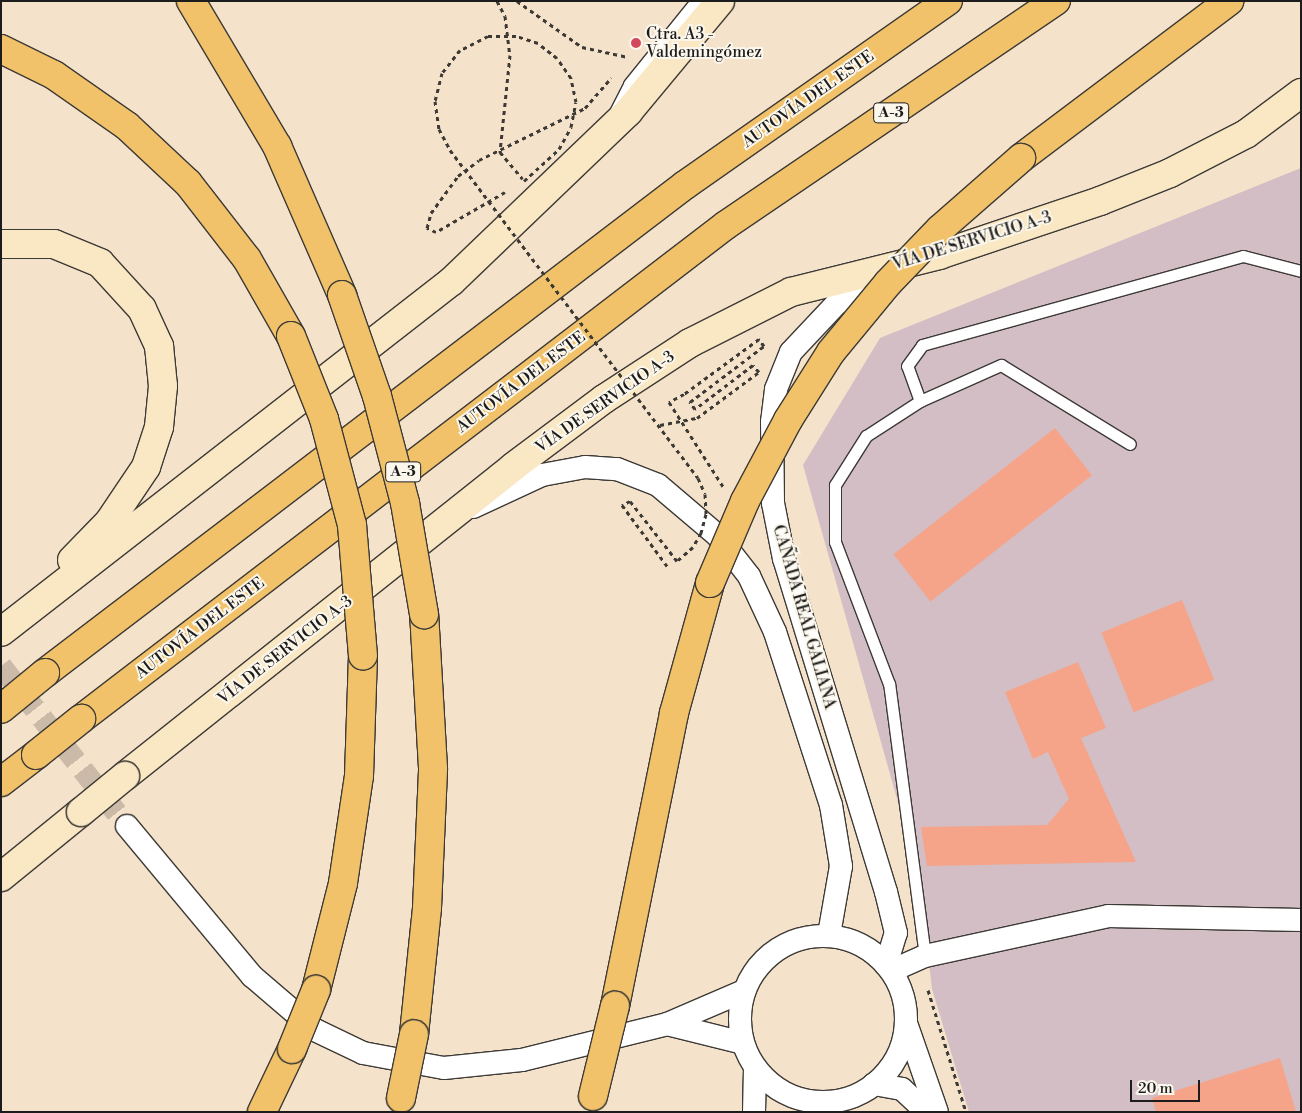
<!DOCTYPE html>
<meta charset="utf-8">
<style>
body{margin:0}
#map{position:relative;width:1302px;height:1113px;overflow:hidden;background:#f5e2ca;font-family:"Libre Bodoni",serif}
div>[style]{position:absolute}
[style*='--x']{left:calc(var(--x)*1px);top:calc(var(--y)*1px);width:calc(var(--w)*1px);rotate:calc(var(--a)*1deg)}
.industrial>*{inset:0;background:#d2bec4}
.building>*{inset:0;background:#f5a489;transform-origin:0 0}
.minor-tunnel>*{height:22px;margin-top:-11px;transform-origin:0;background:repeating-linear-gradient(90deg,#cabaa7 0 22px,transparent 0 33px)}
.path>*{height:3px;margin-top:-1.5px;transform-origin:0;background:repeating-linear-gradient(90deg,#3d3a36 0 4px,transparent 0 8px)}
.roads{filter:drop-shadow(1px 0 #3d3a36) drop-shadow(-1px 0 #3d3a36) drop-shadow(0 1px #3d3a36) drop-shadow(0 -1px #3d3a36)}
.service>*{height:11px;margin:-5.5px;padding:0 5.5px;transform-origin:5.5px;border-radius:5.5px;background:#fff}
.minor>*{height:22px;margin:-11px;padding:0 11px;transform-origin:11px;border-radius:11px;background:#fff}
.minor>.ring{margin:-11px;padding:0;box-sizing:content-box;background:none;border:22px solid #fff;border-radius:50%}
.secondary>*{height:28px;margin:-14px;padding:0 14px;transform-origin:14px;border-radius:14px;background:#fae7c3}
.motorway>*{height:28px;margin:-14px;padding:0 14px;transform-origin:14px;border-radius:14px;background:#f2c26a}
.path-bridge>*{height:3px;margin-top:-1.5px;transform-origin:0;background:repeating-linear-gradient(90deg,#3d3a36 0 4px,transparent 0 8px)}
.bridges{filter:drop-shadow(1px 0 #3d3a36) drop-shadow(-1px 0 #3d3a36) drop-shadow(0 1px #3d3a36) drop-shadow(0 -1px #3d3a36)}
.secondary-bridge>*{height:28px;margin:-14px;padding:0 14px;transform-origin:14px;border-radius:14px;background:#fae7c3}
.motorway-bridge>*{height:28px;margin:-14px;padding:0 14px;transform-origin:14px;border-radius:14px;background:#f2c26a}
.dots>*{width:14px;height:14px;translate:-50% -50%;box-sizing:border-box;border:2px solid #fbf7ec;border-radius:50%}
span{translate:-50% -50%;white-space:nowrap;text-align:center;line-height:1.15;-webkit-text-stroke:4px #fbf7ec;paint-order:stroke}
.shield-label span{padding:1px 4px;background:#fbf7ec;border:1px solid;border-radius:4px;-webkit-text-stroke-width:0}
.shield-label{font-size:15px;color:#1c1c1c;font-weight:700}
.poi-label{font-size:16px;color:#1c1c1c}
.left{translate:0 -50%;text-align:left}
.street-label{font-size:16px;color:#1c1c1c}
.frame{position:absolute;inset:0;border:2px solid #1c1c1c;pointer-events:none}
.scale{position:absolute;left:1130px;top:1080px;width:70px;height:22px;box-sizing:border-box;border:2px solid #1c1c1c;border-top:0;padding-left:6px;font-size:15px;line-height:18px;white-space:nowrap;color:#1c1c1c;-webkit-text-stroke:4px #fbf7ec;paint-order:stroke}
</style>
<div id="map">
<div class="industrial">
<i style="clip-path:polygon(1301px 168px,1301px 1112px,969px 1112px,932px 989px,919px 877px,803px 465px,880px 338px)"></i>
</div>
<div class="building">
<i style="left:1055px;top:428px;width:60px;height:205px;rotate:52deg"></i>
<i style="left:1182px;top:600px;width:86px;height:87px;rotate:68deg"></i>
<i style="clip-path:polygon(1078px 662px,1106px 728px,1081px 738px,1136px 862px,927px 866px,921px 827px,1047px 825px,1069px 799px,1048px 752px,1033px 759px,1005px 692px)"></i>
<i style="clip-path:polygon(1280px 1058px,1296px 1112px,1156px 1112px,1152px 1098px)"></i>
</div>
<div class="minor-tunnel">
<i style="--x:1;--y:666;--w:204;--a:51.8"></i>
</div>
<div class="path">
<i style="--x:497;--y:1;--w:17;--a:62"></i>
<i style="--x:505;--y:16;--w:39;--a:83"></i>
<i style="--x:510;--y:55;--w:98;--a:95.9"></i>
<i style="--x:500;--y:152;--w:35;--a:50"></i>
<i style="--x:517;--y:1;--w:80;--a:35.3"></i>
<i style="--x:582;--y:47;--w:47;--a:12.3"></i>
<i style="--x:505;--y:192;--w:80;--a:149.9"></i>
<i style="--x:436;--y:232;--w:10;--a:-156"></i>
<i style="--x:427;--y:228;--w:16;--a:-75"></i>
<i style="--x:431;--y:213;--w:46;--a:-53.9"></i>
<i style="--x:458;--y:176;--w:26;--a:-37"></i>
<i style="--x:479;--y:160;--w:118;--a:-26.1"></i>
<i style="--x:585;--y:108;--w:40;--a:-49"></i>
<i style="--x:684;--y:394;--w:17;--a:152"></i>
<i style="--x:669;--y:402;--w:102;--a:57.4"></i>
<i style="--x:928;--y:990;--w:128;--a:72.7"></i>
</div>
<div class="roads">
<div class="service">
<i style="--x:616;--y:110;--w:29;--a:-63"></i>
<i style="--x:629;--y:84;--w:107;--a:-51.1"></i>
<i style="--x:920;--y:401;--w:37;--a:-110"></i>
<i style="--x:907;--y:366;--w:26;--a:-54"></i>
<i style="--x:922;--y:345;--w:333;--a:-15.5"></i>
<i style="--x:1243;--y:256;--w:60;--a:14.5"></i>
<i style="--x:925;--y:956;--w:274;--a:-97.5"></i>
<i style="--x:889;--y:684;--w:152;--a:-110.8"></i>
<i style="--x:835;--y:542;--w:57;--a:-90"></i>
<i style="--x:835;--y:485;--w:58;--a:-57.7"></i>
<i style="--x:866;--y:436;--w:64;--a:-32.9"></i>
<i style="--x:920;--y:401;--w:89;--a:-24"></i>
<i style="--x:1001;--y:365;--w:151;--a:31.5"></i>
</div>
<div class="minor">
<i style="--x:473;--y:507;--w:76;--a:-24.9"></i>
<i style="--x:542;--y:475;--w:44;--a:-10.5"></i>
<i style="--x:585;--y:467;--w:32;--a:4"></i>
<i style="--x:617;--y:469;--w:44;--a:21.3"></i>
<i style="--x:658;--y:485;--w:77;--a:40.3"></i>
<i style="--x:717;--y:535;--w:52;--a:52"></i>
<i style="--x:749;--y:576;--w:62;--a:65.1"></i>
<i style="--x:775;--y:632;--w:182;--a:72.1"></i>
<i style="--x:831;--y:805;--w:62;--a:80.7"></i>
<i style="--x:841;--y:866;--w:70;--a:99.9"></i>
<i style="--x:127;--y:826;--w:195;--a:50.2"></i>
<i style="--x:252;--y:976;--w:83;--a:40.6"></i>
<i style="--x:315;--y:1030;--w:53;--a:25.6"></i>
<i style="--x:363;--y:1053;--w:82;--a:10.5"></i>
<i style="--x:444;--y:1068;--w:78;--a:-5.9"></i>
<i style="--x:522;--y:1060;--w:149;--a:-13.9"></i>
<i style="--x:667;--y:1024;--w:84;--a:-23.2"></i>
<i class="ring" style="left:740px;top:936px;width:144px;height:144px"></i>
<i style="--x:886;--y:965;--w:34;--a:-73"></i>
<i style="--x:896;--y:933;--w:42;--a:-103.7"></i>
<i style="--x:886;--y:892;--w:348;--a:-107"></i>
<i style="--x:784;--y:559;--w:57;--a:-101.1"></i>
<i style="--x:773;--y:503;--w:81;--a:-90.7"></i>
<i style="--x:772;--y:422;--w:33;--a:-83"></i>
<i style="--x:776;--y:389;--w:40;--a:-68"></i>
<i style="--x:791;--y:352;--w:67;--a:-46.8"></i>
<i style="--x:837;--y:303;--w:60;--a:-25.7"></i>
<i style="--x:891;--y:971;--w:37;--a:-24"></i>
<i style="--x:925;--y:956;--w:187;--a:-12.3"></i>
<i style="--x:1108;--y:916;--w:193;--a:1.2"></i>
<i style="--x:906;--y:1023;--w:94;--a:70.8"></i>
<i style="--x:667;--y:1024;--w:78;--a:14"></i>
<i style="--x:874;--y:1084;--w:28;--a:10"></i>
<i style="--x:902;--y:1089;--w:34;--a:43"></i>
<i style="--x:754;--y:1112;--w:44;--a:-88.7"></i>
</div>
<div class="secondary">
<i style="--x:1;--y:244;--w:53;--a:0"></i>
<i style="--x:54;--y:244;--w:50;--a:22.4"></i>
<i style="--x:100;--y:263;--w:62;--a:47.6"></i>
<i style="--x:142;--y:309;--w:41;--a:65.3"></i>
<i style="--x:159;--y:346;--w:40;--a:84.3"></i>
<i style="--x:163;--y:386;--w:41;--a:95.6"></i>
<i style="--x:159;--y:427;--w:42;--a:108"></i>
<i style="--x:146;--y:467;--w:66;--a:123.9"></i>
<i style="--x:109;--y:522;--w:53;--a:134.2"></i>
<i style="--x:1;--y:632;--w:571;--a:-37.89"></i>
<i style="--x:452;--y:281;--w:244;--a:-43.8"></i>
<i style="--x:628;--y:112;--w:144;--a:-50.3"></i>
<i style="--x:125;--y:776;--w:496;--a:-38.5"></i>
<i style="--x:513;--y:467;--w:114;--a:-36.8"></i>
<i style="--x:604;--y:399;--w:103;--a:-33.1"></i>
<i style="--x:690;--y:343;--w:113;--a:-26.8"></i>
<i style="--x:791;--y:292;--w:153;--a:-14"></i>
<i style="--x:939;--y:255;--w:170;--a:-18.5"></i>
<i style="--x:1100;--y:201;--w:75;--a:-21.8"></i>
<i style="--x:1170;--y:173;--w:85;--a:-27.2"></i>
<i style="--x:1246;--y:134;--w:69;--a:-36.7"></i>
<i style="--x:1;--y:877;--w:103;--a:-39.1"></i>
</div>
<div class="motorway">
<i style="--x:191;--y:1;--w:169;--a:59.3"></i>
<i style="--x:277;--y:146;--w:163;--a:66.4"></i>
<i style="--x:1;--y:49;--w:59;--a:26.1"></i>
<i style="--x:54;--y:75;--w:89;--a:34.9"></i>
<i style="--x:127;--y:126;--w:83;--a:43.1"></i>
<i style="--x:188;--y:183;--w:96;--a:52.2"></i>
<i style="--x:247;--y:259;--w:89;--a:60.3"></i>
<i style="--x:1021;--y:158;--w:261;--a:-37"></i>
<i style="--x:45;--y:673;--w:805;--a:-37.33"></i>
<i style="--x:685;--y:185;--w:321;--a:-35"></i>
<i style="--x:81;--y:719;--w:812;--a:-37.45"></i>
<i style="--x:726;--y:225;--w:399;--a:-34.2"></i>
<i style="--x:1;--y:782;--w:44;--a:-37.6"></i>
<i style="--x:316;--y:990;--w:110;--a:-75.8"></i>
<i style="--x:343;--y:883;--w:108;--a:-81.5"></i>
<i style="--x:359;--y:776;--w:120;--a:-88.1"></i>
<i style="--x:615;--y:1006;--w:299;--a:-78.6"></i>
<i style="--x:674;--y:713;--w:135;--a:-74.5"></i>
<i style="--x:414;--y:1034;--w:127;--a:-84.1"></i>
<i style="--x:427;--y:908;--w:140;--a:-87.5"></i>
<i style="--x:433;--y:768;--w:154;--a:-93.3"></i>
<i style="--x:262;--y:1112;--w:70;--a:-64.5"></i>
</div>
</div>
<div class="path-bridge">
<i style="--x:524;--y:181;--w:47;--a:-42.4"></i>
<i style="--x:559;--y:149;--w:25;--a:-61"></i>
<i style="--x:571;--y:127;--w:25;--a:-79"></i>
<i style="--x:576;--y:102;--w:25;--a:-102"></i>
<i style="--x:571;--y:78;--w:24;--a:-125"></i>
<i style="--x:557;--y:58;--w:24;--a:-142"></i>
<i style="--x:538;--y:43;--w:23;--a:-162"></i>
<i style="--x:516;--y:36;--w:28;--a:180"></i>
<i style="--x:488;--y:36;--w:31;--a:153"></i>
<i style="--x:460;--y:50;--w:29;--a:128"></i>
<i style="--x:442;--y:73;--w:29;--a:104"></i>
<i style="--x:435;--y:101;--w:28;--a:82"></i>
<i style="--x:439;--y:129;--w:24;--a:62"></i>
<i style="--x:450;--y:150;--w:411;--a:52.9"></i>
<i style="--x:698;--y:478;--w:17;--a:66"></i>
<i style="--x:705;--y:494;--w:20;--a:87"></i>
<i style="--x:706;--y:514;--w:20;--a:105"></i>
<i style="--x:701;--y:533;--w:16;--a:120"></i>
<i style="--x:693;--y:547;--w:21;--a:139"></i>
<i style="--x:677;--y:561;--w:76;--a:-128.1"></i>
<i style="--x:630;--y:501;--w:9;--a:153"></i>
<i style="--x:622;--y:505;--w:76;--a:53.6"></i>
<i style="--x:660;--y:425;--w:38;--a:-11"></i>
<i style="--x:697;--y:418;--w:77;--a:-36.6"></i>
<i style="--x:759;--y:372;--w:9;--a:-131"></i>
<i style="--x:753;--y:365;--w:73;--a:142.8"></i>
<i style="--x:695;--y:409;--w:9;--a:-126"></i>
<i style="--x:690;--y:402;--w:93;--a:-37.1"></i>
<i style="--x:764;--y:346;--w:9;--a:-126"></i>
<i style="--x:759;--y:339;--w:93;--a:143.7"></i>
</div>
<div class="bridges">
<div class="secondary-bridge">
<i style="--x:81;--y:812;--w:57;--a:-39.3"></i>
</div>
<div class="motorway-bridge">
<i style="--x:342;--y:295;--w:107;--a:70.9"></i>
<i style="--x:377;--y:396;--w:111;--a:75.3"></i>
<i style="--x:405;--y:503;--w:113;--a:80.3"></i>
<i style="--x:291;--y:336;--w:89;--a:68.3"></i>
<i style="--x:324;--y:419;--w:110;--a:75.2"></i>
<i style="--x:352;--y:525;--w:131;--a:85.2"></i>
<i style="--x:710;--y:583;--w:89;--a:-66.9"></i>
<i style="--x:745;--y:501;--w:92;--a:-62"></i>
<i style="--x:788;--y:420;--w:80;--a:-57.7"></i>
<i style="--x:831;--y:352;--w:89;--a:-50.4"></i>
<i style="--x:888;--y:283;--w:75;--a:-46.1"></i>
<i style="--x:940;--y:229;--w:108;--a:-41.2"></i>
<i style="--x:1;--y:709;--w:57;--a:-39.3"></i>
<i style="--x:36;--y:755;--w:58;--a:-38.7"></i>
<i style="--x:292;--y:1049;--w:64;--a:-67.9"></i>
<i style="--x:593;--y:1096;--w:93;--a:-76.3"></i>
<i style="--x:401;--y:1098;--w:65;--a:-78.5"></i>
</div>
</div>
<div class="dots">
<i style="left:636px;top:43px;background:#d1495b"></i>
</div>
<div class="shield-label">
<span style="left:891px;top:113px">A-3</span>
<span style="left:403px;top:472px">A-3</span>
</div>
<div class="poi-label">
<span class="left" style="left:646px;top:43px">Ctra. A3 -<br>Valdemingómez</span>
</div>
<div class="street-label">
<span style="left:808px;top:99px;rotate:-35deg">AUTOVÍA DEL ESTE</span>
<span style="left:972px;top:241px;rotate:-17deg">VÍA DE SERVICIO A-3</span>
<span style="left:521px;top:382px;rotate:-37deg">AUTOVÍA DEL ESTE</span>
<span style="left:605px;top:402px;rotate:-35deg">VÍA DE SERVICIO A-3</span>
<span style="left:804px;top:617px;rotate:74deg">CAÑADA REAL GALIANA</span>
<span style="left:200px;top:628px;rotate:-37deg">AUTOVÍA DEL ESTE</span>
<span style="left:285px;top:650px;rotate:-38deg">VÍA DE SERVICIO A-3</span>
</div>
<div class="frame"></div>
<div class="scale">20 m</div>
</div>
